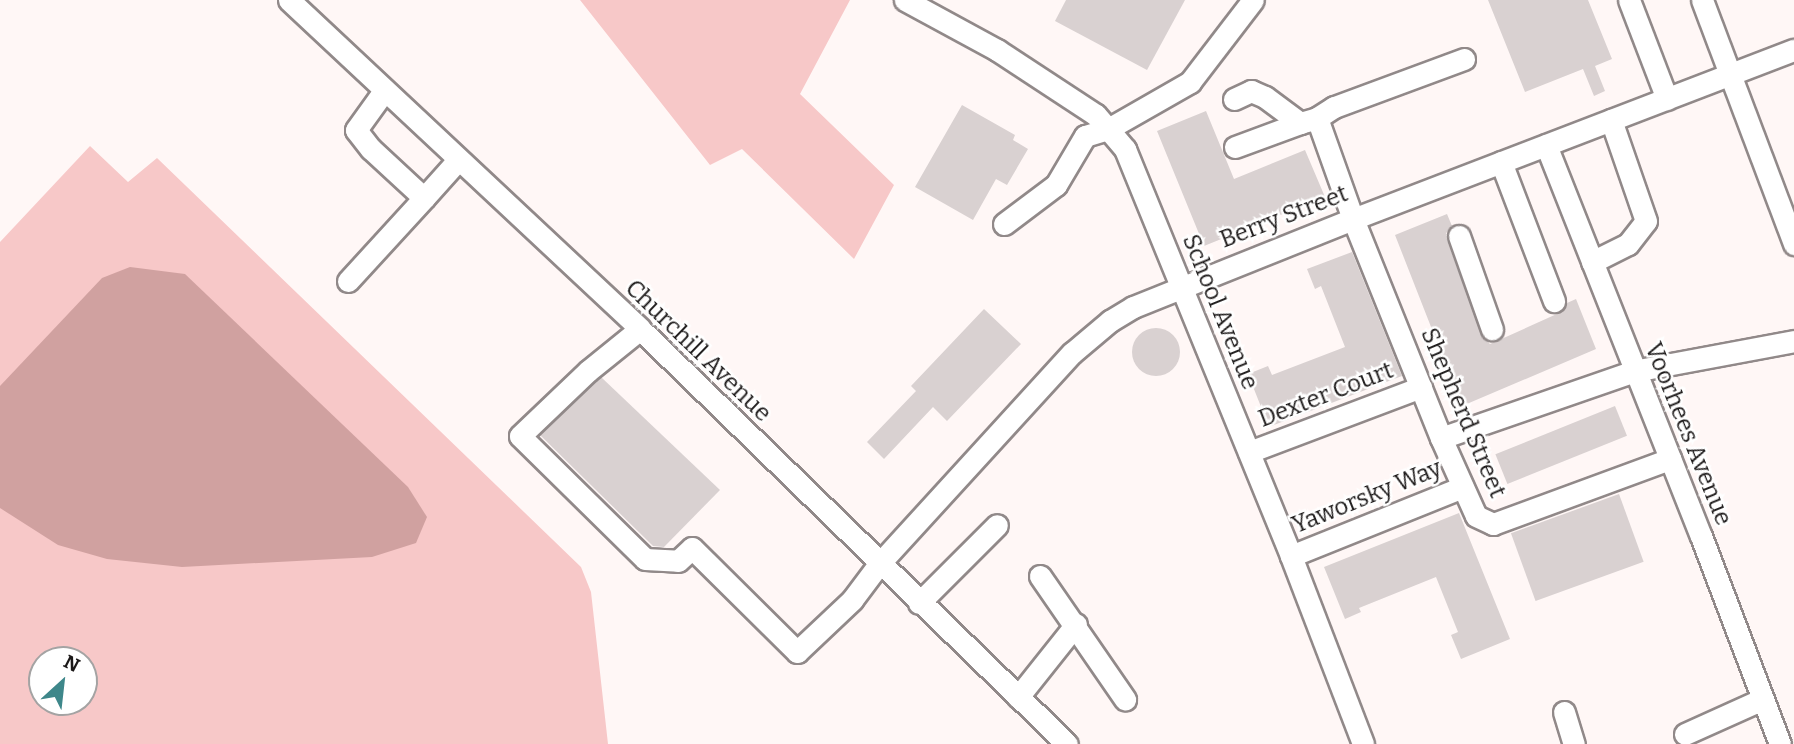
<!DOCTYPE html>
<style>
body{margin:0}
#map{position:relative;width:1794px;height:744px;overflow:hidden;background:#fff7f6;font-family:Bitter,serif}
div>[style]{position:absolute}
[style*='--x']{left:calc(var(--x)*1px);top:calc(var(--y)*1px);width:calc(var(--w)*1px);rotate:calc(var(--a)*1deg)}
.green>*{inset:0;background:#f7c8c8}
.water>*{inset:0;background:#d0a1a0}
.building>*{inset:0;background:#d9d1d1;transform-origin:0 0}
.round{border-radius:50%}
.roads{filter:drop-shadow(2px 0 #918989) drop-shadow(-2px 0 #918989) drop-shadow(0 2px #918989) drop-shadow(0 -2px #918989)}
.minor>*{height:21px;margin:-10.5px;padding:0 10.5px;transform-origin:10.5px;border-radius:10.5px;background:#fff}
span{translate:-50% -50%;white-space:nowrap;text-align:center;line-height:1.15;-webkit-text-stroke:5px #fff;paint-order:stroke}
.street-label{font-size:24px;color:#1b1818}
.north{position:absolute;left:28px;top:646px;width:70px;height:70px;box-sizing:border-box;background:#fff;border:2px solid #a4a3a3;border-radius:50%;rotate:27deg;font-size:19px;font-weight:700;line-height:28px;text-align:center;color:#1b1818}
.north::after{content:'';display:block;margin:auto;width:24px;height:32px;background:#3e878a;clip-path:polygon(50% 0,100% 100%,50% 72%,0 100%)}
</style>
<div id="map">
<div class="green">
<i style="clip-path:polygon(580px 0,850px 0,800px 94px,894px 185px,854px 259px,742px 149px,710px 165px)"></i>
<i style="clip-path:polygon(evenodd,90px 146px,128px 182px,157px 158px,581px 567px,591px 592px,608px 744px,0 744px,0 242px,90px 146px,42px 660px,84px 660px,84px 702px,42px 702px,42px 660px)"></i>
</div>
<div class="water">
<i style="clip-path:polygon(130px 267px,185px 274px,408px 487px,427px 517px,416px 543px,372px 557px,182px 567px,107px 559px,58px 545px,0 508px,0 386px,102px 278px)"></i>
</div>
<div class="building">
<i style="clip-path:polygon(1066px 0,1185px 0,1147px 70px,1055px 21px)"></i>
<i style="clip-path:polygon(1488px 0,1588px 0,1612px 59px,1595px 66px,1605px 91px,1594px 96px,1583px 69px,1525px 92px)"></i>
<i style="clip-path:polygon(962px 105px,1015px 135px,1013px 140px,1028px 149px,1007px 185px,996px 179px,973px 220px,915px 187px)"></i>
<i style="clip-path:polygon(1206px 111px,1234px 179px,1305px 150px,1325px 197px,1204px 246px,1157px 131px)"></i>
<i style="clip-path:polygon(1447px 214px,1452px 226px,1446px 233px,1447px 240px,1483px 338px,1490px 344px,1497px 341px,1559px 313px,1567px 303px,1576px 299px,1596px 349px,1462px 406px,1395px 235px)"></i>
<i style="clip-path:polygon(1352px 252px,1402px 376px,1269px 427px,1248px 374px,1268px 366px,1272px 375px,1345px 347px,1321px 286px,1315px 289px,1307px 269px)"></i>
<i style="clip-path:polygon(984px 309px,1021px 344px,947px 421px,933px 407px,884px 459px,867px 442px,916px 391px,911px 386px)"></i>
<i class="round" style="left:1132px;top:328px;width:48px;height:48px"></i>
<i style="clip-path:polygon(601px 377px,720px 490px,664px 547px,653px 546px,540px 435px)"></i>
<i style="left:1615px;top:406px;width:32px;height:129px;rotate:68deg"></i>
<i style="left:1619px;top:494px;width:72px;height:115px;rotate:70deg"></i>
<i style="clip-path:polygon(1459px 513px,1510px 639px,1461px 659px,1451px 635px,1458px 632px,1436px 577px,1359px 608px,1361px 612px,1345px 619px,1324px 567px)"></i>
</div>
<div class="roads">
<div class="minor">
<i style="--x:289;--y:0;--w:481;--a:43.1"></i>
<i style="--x:640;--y:329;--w:595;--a:44.18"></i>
<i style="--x:905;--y:0;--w:105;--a:28.5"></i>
<i style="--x:997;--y:50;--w:118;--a:33.3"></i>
<i style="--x:1096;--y:115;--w:45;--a:49.5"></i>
<i style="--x:1125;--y:149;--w:440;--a:67.8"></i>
<i style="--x:1291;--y:556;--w:201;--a:69"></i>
<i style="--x:1629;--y:0;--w:106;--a:69"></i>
<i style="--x:1702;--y:0;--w:261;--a:69.3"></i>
<i style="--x:1464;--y:59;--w:139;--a:159.7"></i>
<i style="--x:1334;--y:107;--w:20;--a:147"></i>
<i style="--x:1317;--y:118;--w:107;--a:70.4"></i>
<i style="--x:1353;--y:219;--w:236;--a:68.1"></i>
<i style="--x:1441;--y:438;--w:85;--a:65.8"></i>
<i style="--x:1476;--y:516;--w:19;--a:25"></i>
<i style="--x:1493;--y:524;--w:189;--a:-20.2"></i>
<i style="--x:384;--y:91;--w:48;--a:125.7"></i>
<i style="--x:356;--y:130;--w:24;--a:52"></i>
<i style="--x:371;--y:149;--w:72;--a:42.8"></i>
<i style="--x:424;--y:198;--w:51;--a:-48.2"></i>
<i style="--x:1234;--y:99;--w:19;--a:-25"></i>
<i style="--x:1251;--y:91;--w:15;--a:23"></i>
<i style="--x:1265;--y:97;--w:44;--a:36.6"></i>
<i style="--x:1300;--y:123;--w:18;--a:-16"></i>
<i style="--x:1546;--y:145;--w:421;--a:68.4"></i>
<i style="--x:1701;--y:536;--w:222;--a:69.2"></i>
<i style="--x:1235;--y:147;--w:69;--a:-20.3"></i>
<i style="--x:1501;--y:162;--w:149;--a:69.1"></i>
<i style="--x:1004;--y:224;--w:65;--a:-36.9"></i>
<i style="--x:1056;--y:185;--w:57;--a:-59.4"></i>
<i style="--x:1085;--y:136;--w:24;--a:-17"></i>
<i style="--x:1108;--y:129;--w:95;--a:-29.8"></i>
<i style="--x:1190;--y:82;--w:103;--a:-52.5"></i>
<i style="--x:1459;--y:236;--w:99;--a:70.5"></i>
<i style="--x:1592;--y:262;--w:40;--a:-26.6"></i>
<i style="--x:1628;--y:244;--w:29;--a:-52"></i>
<i style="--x:1646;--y:221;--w:107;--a:-109.1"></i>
<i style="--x:348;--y:281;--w:113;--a:-47.5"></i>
<i style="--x:640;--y:329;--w:67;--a:141.1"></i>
<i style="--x:588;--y:371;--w:94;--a:136.3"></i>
<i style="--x:520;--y:436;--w:175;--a:44.5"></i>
<i style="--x:645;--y:559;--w:33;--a:3"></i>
<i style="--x:678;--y:561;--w:19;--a:-43"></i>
<i style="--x:692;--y:548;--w:148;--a:44.7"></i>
<i style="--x:797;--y:652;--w:76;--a:-43.4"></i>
<i style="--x:852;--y:600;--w:45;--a:-53.1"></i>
<i style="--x:879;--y:564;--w:286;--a:-47.6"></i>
<i style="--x:1072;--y:353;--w:50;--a:-40.1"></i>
<i style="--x:1110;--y:321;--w:27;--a:-31"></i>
<i style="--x:1133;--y:307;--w:237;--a:-21.8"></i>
<i style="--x:1353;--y:219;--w:472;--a:-21"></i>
<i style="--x:1441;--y:438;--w:204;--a:-19.1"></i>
<i style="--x:1634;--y:371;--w:163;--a:-10.6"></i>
<i style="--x:1249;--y:452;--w:184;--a:-20.7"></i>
<i style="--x:1291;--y:556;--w:185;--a:-21.9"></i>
<i style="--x:1040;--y:576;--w:150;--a:55.4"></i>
<i style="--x:919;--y:603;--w:110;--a:-45"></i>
<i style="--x:1018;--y:697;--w:93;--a:-51.5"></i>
<i style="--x:1564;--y:712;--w:34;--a:73"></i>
<i style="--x:1685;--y:734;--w:85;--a:-24.2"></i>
</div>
</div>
<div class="street-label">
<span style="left:1284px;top:217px;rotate:-21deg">Berry Street</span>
<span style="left:1220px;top:312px;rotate:68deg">School Avenue</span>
<span style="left:698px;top:351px;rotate:44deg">Churchill Avenue</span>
<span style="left:1326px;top:395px;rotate:-21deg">Dexter Court</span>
<span style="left:1463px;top:413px;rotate:67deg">Shepherd Street</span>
<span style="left:1688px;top:434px;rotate:68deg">Voorhees Avenue</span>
<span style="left:1367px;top:497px;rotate:-22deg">Yaworsky Way</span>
</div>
<div class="north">N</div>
</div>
